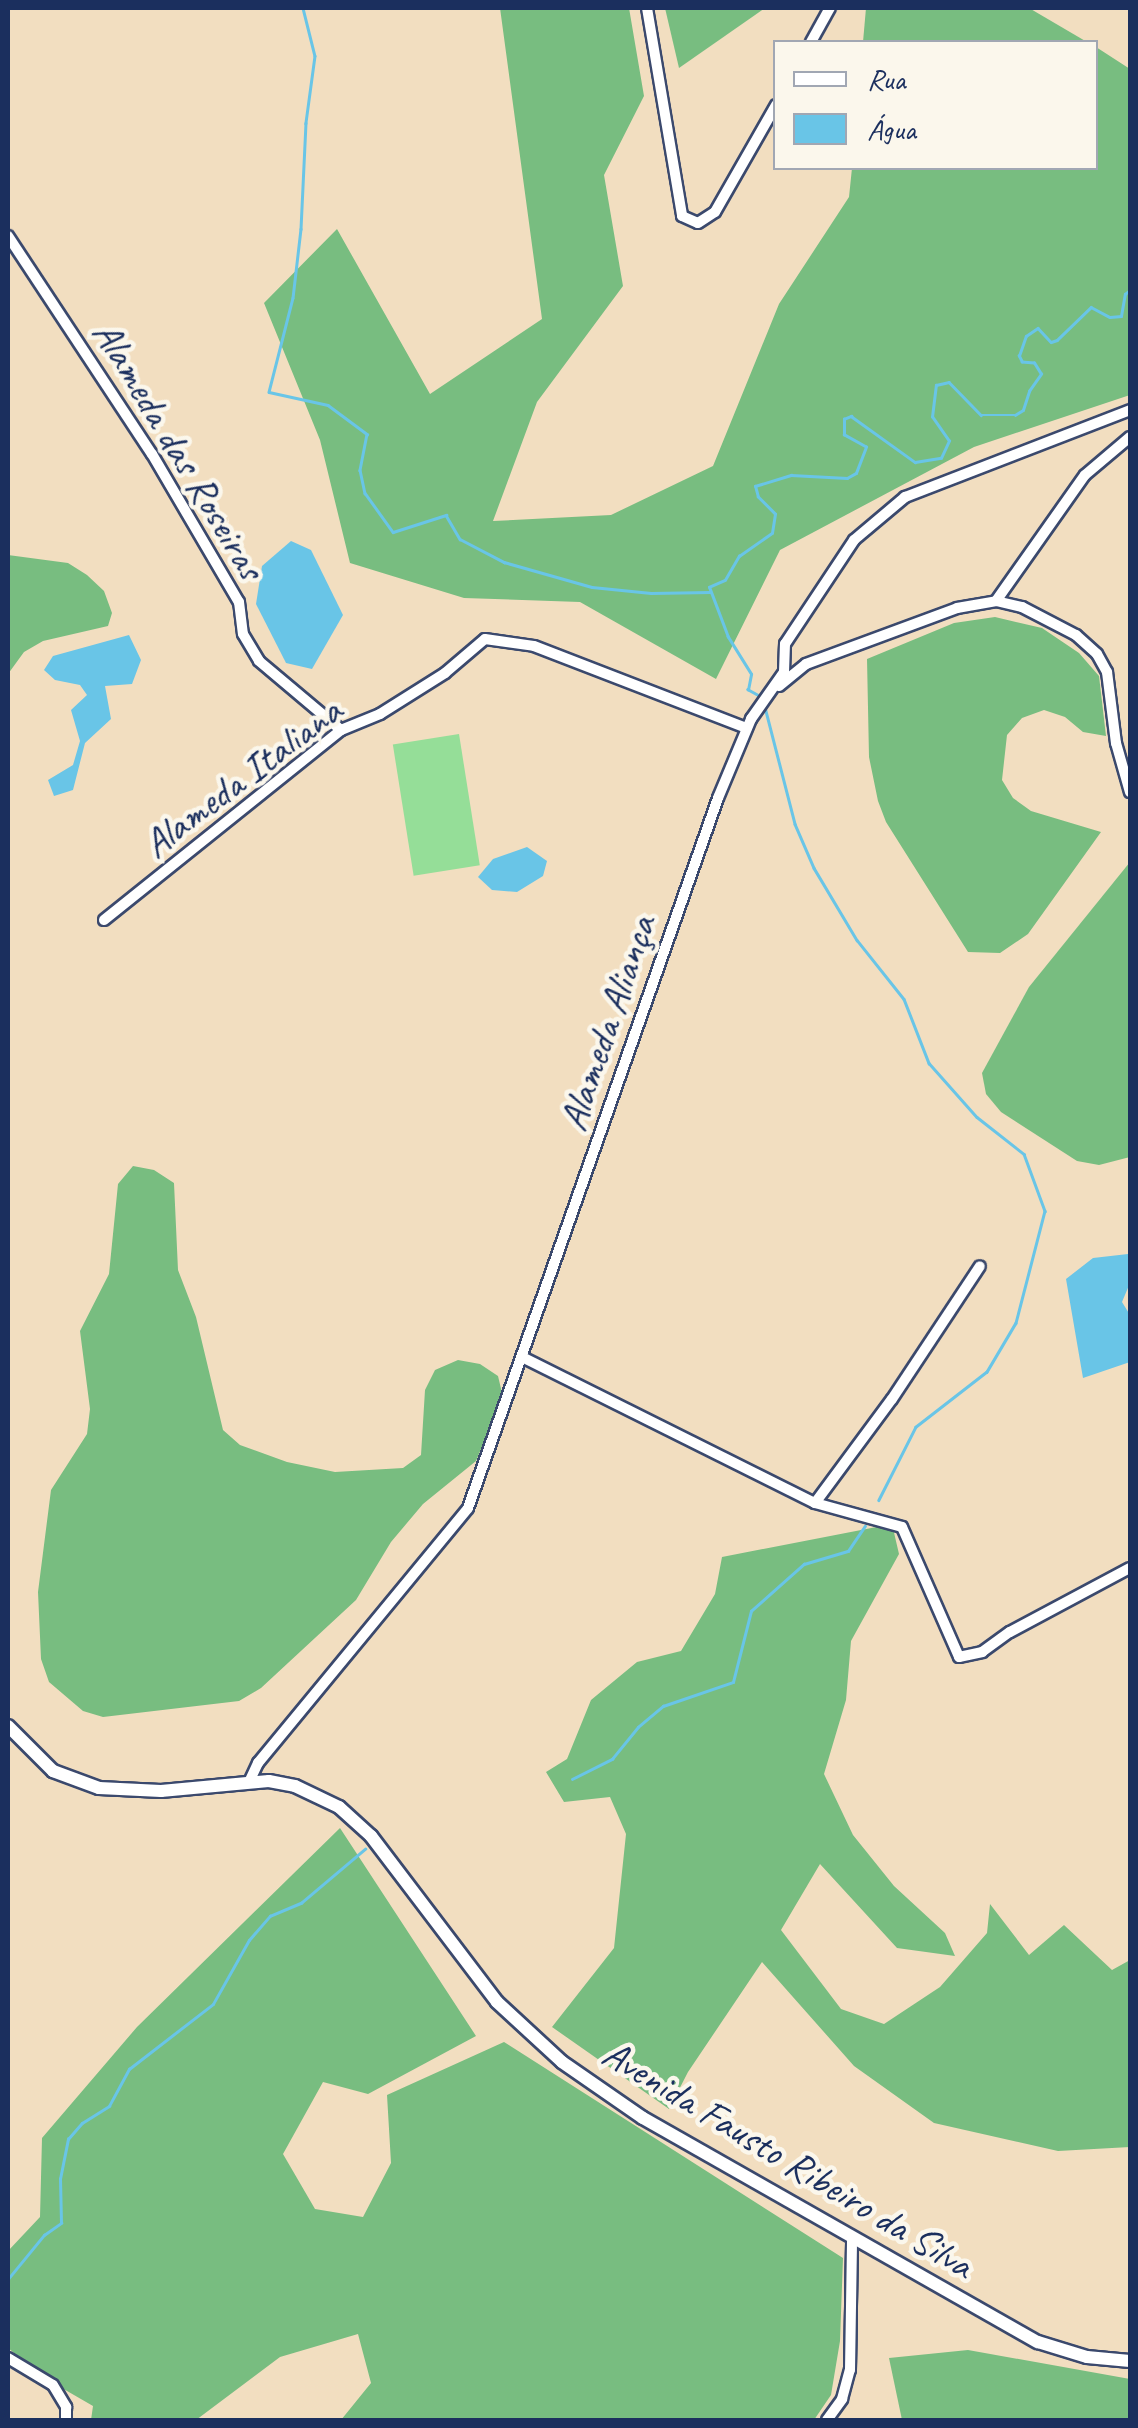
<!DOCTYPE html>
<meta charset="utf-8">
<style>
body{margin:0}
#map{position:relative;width:1138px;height:2428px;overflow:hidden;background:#f2dec0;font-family:Caveat,sans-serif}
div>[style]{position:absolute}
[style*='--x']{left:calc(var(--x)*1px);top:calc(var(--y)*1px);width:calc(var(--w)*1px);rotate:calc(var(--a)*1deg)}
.green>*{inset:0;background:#95de98;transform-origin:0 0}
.forest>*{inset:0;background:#78bd80}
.water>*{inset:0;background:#69c5e7}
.stream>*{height:2.5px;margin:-1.25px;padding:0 1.25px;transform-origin:1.25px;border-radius:1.25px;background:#69c5e7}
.roads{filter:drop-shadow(2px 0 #3b496d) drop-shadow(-2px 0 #3b496d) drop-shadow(0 2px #3b496d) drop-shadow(0 -2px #3b496d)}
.minor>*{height:10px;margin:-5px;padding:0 5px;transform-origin:5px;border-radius:5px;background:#fff}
.major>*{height:12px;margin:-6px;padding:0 6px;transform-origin:6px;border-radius:6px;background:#fff}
span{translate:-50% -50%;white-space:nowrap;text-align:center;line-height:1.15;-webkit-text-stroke:9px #fbf7ec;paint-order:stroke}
.street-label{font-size:40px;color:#1b2f5e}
.frame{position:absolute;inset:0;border:10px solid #1b2f5e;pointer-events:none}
.legend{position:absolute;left:773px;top:40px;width:325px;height:130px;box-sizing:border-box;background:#fbf7ec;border:2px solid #a1a7b3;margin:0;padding:12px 18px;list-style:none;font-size:30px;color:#1b2f5e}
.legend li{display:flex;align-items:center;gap:20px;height:50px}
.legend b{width:50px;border:2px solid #a1a7b3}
</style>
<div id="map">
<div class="green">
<i style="left:459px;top:734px;width:133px;height:67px;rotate:81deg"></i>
</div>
<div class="forest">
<i style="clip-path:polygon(500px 8px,629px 8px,644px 96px,604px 175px,623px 286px,537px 402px,493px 521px,611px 515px,713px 466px,779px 304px,849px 197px,852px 168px,1096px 168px,1096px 47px,1130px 69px,1130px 395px,974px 447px,780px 550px,716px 679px,580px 602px,464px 598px,350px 563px,320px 440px,264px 303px,337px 229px,430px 394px,542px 319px)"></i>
<i style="clip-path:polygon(665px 8px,765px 8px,679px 68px)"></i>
<i style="clip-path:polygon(866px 8px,1029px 8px,1087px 42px,863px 42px)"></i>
<i style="clip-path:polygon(8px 555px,68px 563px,87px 575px,104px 591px,112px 613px,108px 626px,43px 641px,24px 652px,8px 674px)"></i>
<i style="clip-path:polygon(995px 617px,1042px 628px,1079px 653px,1099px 676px,1106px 736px,1083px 732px,1065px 717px,1044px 710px,1022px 718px,1007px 735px,1002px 780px,1013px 798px,1031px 811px,1101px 832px,1028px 934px,1000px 953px,968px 952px,886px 822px,878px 801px,869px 757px,867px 659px,954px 623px)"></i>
<i style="clip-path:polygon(1130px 862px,1130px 1157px,1099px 1165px,1077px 1161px,1001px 1112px,986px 1094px,982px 1073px,1029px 987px)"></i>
<i style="clip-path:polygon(133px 1166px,154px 1170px,174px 1183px,178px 1270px,196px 1317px,223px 1430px,240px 1445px,287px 1462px,335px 1472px,403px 1468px,421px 1455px,425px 1390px,435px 1370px,458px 1360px,480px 1364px,498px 1376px,503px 1397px,476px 1461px,423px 1504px,391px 1542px,356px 1600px,261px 1688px,239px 1701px,103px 1717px,83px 1711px,49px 1682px,41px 1659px,38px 1592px,51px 1490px,87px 1434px,90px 1409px,80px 1331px,109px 1274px,118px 1184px)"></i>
<i style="clip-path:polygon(892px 1524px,899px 1554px,851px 1641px,846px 1700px,824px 1774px,853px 1835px,894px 1886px,945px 1933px,955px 1956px,897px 1948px,820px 1864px,781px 1930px,841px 2009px,884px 2024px,940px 1987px,987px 1933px,990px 1904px,1029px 1955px,1064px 1925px,1112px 1970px,1130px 1960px,1130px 2147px,1058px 2151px,934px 2123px,854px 2066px,762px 1962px,688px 2072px,669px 2109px,552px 2027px,614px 1948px,626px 1834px,610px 1797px,564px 1802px,546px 1772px,567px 1759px,591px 1700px,637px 1662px,681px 1651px,715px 1594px,722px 1557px)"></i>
<i style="clip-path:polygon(340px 1828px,476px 2036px,368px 2094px,323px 2082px,283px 2154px,315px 2209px,363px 2217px,391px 2163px,387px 2095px,504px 2042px,843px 2258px,840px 2341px,831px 2395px,814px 2420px,341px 2420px,371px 2383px,358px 2334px,280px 2357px,196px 2420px,91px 2420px,93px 2406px,48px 2380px,8px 2348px,8px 2251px,40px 2217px,42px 2138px,137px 2027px)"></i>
<i style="clip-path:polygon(968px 2350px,1130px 2379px,1130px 2420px,902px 2420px,889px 2358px)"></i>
</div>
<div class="water">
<i style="clip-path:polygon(291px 541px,311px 550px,343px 615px,312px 669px,286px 663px,256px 604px,262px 566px)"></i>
<i style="clip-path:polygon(129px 635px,141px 660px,132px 684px,105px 686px,111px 719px,85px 743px,73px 790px,54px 796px,48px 780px,73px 765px,80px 741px,71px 710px,87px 695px,80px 685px,55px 680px,44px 670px,53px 656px)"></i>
<i style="clip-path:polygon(527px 847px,547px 861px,543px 876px,517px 892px,492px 890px,478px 877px,493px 859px)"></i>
<i style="clip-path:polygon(1128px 1254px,1130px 1283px,1122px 1302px,1130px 1315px,1130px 1362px,1083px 1378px,1066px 1279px,1093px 1258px)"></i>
</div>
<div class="stream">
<i style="--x:303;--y:8;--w:49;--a:76"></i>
<i style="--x:315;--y:56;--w:68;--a:97.7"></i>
<i style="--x:306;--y:123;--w:106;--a:92.7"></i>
<i style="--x:301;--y:229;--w:69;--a:96.6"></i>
<i style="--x:293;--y:298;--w:97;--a:104.3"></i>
<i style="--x:269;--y:392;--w:60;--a:12.4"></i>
<i style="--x:328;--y:405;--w:49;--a:36.6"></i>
<i style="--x:367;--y:434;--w:37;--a:101"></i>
<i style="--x:360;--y:470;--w:24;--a:78"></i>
<i style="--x:365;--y:493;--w:48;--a:54.3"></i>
<i style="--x:393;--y:532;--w:56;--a:-17.8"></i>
<i style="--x:446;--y:515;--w:28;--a:60"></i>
<i style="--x:460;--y:539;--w:50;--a:27.6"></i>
<i style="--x:504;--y:562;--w:91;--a:15.9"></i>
<i style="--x:592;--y:587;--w:59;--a:5.8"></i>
<i style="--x:651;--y:593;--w:59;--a:-1"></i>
<i style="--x:759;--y:696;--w:13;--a:-151"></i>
<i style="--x:748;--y:690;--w:16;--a:-79"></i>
<i style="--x:751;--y:674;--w:44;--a:-121.9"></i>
<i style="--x:728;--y:637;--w:53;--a:-110.8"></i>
<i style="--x:709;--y:587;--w:17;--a:-24"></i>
<i style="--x:725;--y:580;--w:28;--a:-60"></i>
<i style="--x:739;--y:556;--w:40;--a:-34.9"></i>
<i style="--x:772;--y:533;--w:19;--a:-81"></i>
<i style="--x:775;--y:514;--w:24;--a:-135"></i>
<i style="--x:758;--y:497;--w:11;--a:-105"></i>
<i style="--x:755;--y:486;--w:38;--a:-17"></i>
<i style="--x:791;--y:475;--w:56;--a:3.1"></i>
<i style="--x:847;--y:478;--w:10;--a:-29"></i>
<i style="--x:856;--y:473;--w:28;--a:-69"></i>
<i style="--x:866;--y:447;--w:25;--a:-151"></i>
<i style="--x:844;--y:435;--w:16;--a:-90"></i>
<i style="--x:844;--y:419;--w:8;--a:-23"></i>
<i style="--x:851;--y:416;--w:79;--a:35.7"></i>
<i style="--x:915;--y:462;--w:26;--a:-9"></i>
<i style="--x:941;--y:458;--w:19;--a:-65"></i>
<i style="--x:949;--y:441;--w:29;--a:-125"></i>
<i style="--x:932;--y:417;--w:32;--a:-83"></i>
<i style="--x:936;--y:385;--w:13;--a:-13"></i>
<i style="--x:949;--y:382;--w:46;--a:45.9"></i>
<i style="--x:981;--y:415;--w:34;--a:0"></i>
<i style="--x:1015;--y:415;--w:9;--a:-32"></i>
<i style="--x:1023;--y:410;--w:20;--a:-72"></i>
<i style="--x:1029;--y:391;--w:21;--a:-55"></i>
<i style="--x:1041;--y:374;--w:13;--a:-122"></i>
<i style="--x:1034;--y:363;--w:12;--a:-175"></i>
<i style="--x:1022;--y:362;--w:7;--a:-117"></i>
<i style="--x:1019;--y:356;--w:21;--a:-71"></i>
<i style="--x:1026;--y:336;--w:14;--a:-34"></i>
<i style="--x:1038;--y:328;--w:19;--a:47"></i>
<i style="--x:1051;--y:342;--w:6;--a:-18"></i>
<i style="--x:1057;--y:340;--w:47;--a:-44.1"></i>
<i style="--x:1091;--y:307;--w:21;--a:28"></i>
<i style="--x:1110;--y:317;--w:11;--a:-5"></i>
<i style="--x:1121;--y:316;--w:22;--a:-80"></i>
<i style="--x:1125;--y:294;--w:6;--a:-39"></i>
<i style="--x:765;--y:707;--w:121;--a:75.6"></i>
<i style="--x:795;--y:824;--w:48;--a:66.6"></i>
<i style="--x:814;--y:868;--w:84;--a:59.2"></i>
<i style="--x:857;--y:940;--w:75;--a:51.5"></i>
<i style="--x:904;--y:999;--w:69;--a:68.7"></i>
<i style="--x:929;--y:1063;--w:72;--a:48.4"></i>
<i style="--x:977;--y:1117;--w:60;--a:38.2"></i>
<i style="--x:1024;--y:1154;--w:61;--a:69.8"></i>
<i style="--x:1045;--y:1211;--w:116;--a:104.5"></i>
<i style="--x:1016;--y:1323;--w:57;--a:120.6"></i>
<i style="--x:987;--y:1372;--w:90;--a:142.2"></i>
<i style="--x:916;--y:1427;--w:82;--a:116.9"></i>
<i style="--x:572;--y:1779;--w:45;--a:-26.6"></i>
<i style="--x:612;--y:1759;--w:41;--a:-50.9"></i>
<i style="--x:638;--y:1727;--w:33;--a:-40"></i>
<i style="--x:663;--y:1706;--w:74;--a:-18.9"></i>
<i style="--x:733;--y:1682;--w:73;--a:-75.8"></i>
<i style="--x:751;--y:1611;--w:71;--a:-41.6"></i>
<i style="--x:804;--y:1564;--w:46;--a:-16.5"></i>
<i style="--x:848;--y:1551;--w:30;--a:-56"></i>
<i style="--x:8;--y:2279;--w:57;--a:-50.7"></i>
<i style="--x:44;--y:2235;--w:21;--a:-35"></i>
<i style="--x:61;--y:2223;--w:44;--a:-91.3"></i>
<i style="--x:60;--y:2179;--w:41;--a:-78.7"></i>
<i style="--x:68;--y:2139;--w:21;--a:-49"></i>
<i style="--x:82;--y:2123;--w:32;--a:-32"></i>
<i style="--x:109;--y:2106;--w:42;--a:-61.6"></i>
<i style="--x:129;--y:2069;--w:106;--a:-37.7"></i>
<i style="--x:213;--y:2004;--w:73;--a:-60.6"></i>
<i style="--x:249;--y:1940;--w:32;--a:-49"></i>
<i style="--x:270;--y:1916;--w:34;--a:-23"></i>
<i style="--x:301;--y:1903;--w:84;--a:-40.2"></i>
</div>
<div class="roads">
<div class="minor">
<i style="--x:647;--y:8;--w:211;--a:80.4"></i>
<i style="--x:682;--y:216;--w:17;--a:24"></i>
<i style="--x:698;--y:223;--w:20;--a:-33"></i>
<i style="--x:715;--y:212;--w:123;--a:-60.3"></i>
<i style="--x:811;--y:42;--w:39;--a:-61"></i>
<i style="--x:8;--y:236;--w:261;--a:56.6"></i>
<i style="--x:152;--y:454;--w:172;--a:59.6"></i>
<i style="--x:239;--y:602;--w:32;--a:83"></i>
<i style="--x:243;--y:634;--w:31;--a:59"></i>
<i style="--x:259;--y:661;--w:107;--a:40.1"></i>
<i style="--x:996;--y:601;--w:154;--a:-54.8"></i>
<i style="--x:1085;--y:475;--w:59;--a:-40.2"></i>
<i style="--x:779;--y:686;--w:35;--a:-39"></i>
<i style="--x:806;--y:664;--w:161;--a:-20.3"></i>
<i style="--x:957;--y:608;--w:40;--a:-10"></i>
<i style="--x:996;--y:601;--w:27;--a:13"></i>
<i style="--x:1022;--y:607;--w:61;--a:27.4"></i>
<i style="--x:1076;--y:635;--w:28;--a:42"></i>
<i style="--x:1097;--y:654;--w:21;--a:61"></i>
<i style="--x:1107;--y:672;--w:72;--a:82.8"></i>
<i style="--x:1116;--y:743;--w:51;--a:74.1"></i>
<i style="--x:104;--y:920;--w:304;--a:-38.7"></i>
<i style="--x:341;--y:730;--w:42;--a:-22.3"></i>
<i style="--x:380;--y:714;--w:77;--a:-32.2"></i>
<i style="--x:445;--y:673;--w:52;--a:-40.4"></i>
<i style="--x:485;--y:639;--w:49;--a:8.1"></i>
<i style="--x:534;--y:646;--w:228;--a:21.1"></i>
<i style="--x:522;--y:1357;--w:327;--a:26.5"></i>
<i style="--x:815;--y:1503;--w:90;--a:15.4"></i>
<i style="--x:902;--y:1527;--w:142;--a:66.3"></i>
<i style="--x:959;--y:1657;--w:24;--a:-12"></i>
<i style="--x:982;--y:1652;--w:34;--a:-36"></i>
<i style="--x:1010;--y:1632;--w:136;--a:-28.1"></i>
<i style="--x:815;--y:1503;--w:129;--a:-53.5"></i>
<i style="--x:892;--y:1399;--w:159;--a:-56.5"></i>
<i style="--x:250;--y:1780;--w:19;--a:-65"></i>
<i style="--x:258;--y:1763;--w:330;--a:-50.5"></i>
<i style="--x:468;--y:1508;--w:753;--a:-70.6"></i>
<i style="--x:718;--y:798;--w:86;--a:-67.3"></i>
<i style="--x:751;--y:719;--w:57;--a:-54.9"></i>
<i style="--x:784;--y:672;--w:28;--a:-88"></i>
<i style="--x:785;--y:644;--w:125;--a:-56.4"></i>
<i style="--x:854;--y:540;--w:67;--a:-40.1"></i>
<i style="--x:905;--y:497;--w:241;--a:-21.1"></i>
<i style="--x:8;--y:2358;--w:52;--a:31"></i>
<i style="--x:53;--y:2385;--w:26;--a:59"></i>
<i style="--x:66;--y:2407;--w:13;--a:90"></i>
<i style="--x:827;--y:2420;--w:26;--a:-54"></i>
<i style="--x:842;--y:2399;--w:30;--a:-75"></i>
<i style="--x:850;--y:2370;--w:131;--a:-89.1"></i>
</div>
<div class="major">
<i style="--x:8;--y:1726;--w:64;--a:45"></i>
<i style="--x:53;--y:1771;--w:49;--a:20.3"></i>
<i style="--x:99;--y:1788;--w:62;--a:2.8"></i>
<i style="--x:161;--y:1791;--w:108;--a:-5.3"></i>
<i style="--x:269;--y:1781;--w:26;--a:11"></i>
<i style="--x:295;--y:1786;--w:49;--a:25.5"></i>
<i style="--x:339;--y:1807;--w:43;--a:42.2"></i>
<i style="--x:371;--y:1836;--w:208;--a:52.8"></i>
<i style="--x:497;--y:2002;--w:88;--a:42.7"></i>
<i style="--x:562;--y:2062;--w:98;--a:34.7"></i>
<i style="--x:643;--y:2118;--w:454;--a:29.6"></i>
<i style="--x:1038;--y:2342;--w:51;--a:17"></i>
<i style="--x:1087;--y:2357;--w:43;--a:5.3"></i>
</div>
</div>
<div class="street-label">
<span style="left:179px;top:450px;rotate:59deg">Alameda das Roseiras</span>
<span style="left:242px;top:777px;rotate:-37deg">Alameda Italiana</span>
<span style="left:607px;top:1023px;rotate:-71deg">Alameda Aliança</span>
<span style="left:788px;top:2159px;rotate:31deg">Avenida Fausto Ribeiro da Silva</span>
</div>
<div class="frame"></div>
<ul class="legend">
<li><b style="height:12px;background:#fff"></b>Rua</li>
<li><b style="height:28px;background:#69c5e7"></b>Água</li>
</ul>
</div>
